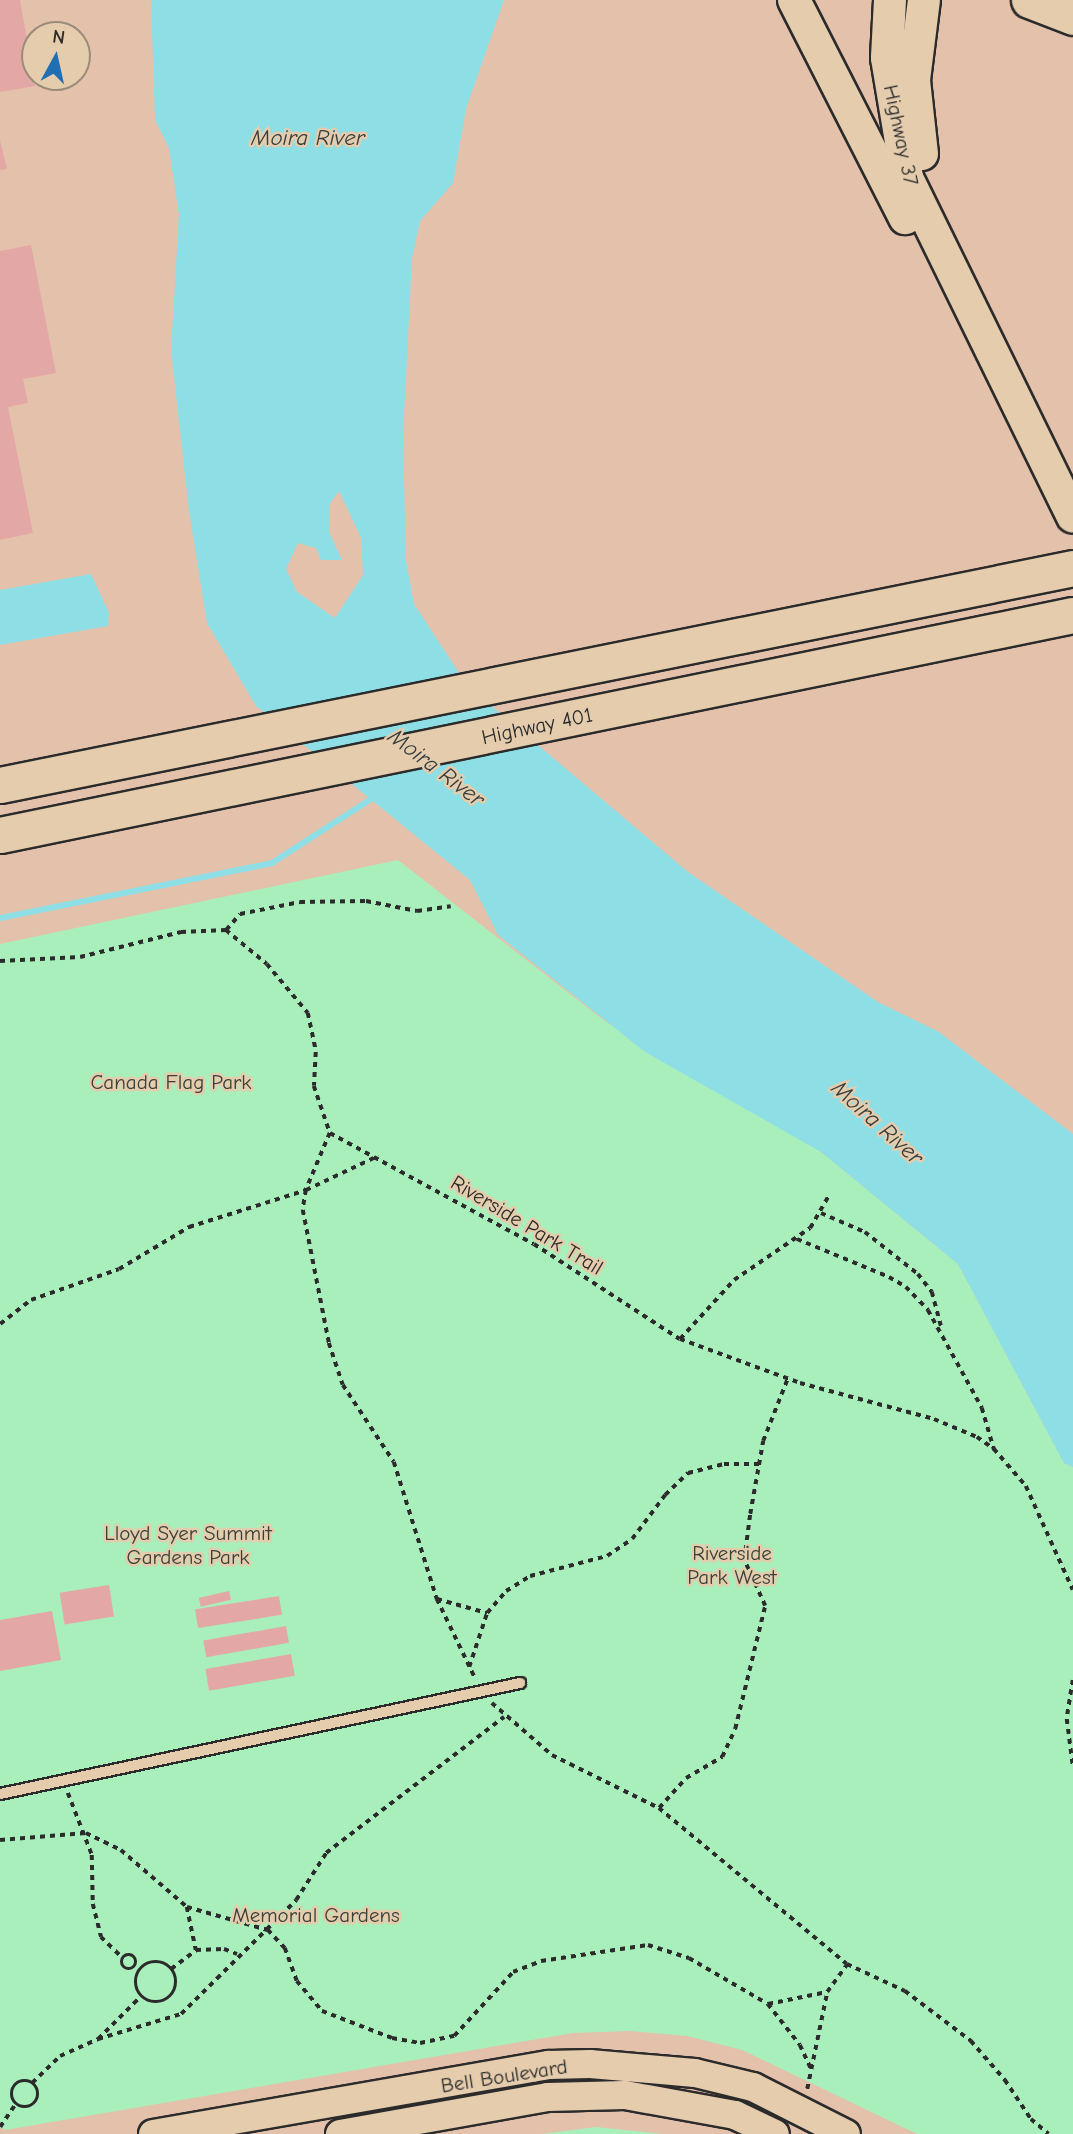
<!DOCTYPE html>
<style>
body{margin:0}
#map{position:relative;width:1073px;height:2134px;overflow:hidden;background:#e4c1ab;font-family:"Comic Neue",sans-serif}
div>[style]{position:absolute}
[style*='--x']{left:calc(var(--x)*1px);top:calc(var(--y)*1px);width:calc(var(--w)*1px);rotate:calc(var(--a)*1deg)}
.green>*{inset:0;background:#a9efbb}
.water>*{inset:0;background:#8edfe5}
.stream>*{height:6px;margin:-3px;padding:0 3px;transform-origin:3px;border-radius:3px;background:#8edfe5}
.building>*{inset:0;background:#e3a8a6;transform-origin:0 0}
.path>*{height:3.5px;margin-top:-1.75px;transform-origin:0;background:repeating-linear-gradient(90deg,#2b2b2b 0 5px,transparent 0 10px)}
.path>.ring{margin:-1.75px;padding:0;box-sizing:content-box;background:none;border:3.5px solid #2b2b2b;border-radius:50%}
.roads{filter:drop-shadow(2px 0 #2b2b2b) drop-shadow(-2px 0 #2b2b2b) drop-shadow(0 2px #2b2b2b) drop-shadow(0 -2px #2b2b2b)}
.lane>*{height:10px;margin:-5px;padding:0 5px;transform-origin:5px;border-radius:5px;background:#e4ccad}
.secondary>*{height:28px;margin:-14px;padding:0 14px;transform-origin:14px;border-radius:14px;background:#e4ccad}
.primary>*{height:32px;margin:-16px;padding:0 16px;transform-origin:16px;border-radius:16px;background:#e4ccad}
.highway>*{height:35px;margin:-17.5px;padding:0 17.5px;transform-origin:17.5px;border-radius:17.5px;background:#e4ccad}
span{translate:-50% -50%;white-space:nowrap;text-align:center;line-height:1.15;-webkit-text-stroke:5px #e4ccad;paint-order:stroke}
.street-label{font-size:21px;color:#2b2b2b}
.park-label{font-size:21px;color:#383f39}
.water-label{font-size:23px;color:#353d3e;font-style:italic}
.north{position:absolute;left:21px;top:21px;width:70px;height:70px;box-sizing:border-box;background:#e4ccad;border:2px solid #9a8c79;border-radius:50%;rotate:8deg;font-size:19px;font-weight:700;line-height:28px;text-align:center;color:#2b2b2b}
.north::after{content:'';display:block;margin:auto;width:24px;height:32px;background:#1f6fb2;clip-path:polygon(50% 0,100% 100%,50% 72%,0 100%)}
</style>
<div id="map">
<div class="green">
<i style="clip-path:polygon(398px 860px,606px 1022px,821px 1152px,958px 1264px,1064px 1463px,1073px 1467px,1073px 2134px,917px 2134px,742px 2050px,687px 2036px,630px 2031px,573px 2033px,5px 2130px,0 2127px,0 944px)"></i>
<i style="clip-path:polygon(596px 2127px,663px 2134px,542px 2134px)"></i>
</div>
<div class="water">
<i style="clip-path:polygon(evenodd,151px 0,504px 0,466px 109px,453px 183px,420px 221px,412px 259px,403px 436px,406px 560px,414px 604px,467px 685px,688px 872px,878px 1002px,939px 1032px,1073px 1134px,1073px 1467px,1064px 1463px,958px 1264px,821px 1152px,645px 1052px,498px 935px,470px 880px,256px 706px,207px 623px,189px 511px,171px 350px,179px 215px,169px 148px,155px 120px,151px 0,339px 491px,361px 538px,363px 575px,335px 618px,297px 592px,286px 569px,298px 543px,316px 548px,321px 560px,342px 560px,329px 532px,329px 505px,339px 491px)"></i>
<i style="clip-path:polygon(91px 574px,109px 613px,108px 626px,0 645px,0 590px)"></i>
</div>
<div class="stream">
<i style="--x:0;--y:918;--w:278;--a:-11.4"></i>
<i style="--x:272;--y:863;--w:118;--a:-32.9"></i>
</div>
<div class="building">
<i style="clip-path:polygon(0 0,20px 0,35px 86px,0 92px)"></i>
<i style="clip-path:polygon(0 140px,7px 169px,0 170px)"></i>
<i style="clip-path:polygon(31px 245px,56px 373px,23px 379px,28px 403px,8px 407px,33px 533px,0 540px,0 251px)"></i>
<i style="left:109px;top:1585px;width:32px;height:50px;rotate:81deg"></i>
<i style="left:229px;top:1591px;width:9px;height:31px;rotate:77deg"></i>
<i style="left:279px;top:1596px;width:19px;height:85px;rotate:81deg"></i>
<i style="clip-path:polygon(52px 1611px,61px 1660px,0 1671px,0 1620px)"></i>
<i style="left:286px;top:1626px;width:17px;height:84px;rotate:80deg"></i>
<i style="left:291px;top:1654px;width:22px;height:87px;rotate:80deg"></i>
</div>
<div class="path">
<i style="--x:226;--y:930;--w:21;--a:-49"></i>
<i style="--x:240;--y:914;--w:61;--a:-11.3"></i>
<i style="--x:300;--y:902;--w:66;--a:-0.9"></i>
<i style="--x:366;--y:901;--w:52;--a:11.1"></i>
<i style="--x:417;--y:911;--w:34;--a:-8"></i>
<i style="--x:0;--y:961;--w:80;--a:-2.9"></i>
<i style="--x:80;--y:957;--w:104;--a:-13.9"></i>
<i style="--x:181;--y:932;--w:45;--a:-2.5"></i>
<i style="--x:226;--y:930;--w:53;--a:39.7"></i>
<i style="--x:267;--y:964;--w:64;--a:50.1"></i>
<i style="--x:308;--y:1013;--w:40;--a:78"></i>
<i style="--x:316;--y:1052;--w:34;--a:93"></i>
<i style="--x:314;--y:1086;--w:50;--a:71.2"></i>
<i style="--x:330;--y:1133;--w:232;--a:28.6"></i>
<i style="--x:534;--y:1244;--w:174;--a:33.1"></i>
<i style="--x:680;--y:1339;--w:128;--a:20.1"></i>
<i style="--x:800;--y:1383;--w:139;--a:15"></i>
<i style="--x:934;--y:1419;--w:47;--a:22.7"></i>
<i style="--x:977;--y:1437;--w:21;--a:35"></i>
<i style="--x:994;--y:1449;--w:49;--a:49.1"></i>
<i style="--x:1026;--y:1486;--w:114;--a:65.7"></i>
<i style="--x:330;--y:1133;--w:62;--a:112.8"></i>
<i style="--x:306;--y:1190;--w:20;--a:99"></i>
<i style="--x:303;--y:1210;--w:136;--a:78.9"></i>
<i style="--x:329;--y:1343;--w:44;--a:71.6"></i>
<i style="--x:343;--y:1385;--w:92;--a:56.5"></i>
<i style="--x:394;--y:1462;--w:144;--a:72.6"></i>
<i style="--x:437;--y:1599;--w:90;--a:64.3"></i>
<i style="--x:821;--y:1213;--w:48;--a:23.4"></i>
<i style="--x:865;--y:1232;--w:68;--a:38.4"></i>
<i style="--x:918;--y:1274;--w:23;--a:52"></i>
<i style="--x:932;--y:1292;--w:39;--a:75"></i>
<i style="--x:797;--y:1239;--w:100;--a:22.4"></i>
<i style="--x:889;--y:1277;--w:20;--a:30"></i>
<i style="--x:906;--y:1287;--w:32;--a:46"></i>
<i style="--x:928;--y:1310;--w:112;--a:61.1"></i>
<i style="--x:982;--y:1408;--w:43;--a:73.7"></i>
<i style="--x:0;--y:1324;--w:39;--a:-38"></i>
<i style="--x:31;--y:1300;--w:93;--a:-19.4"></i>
<i style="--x:119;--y:1269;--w:82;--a:-31"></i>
<i style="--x:189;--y:1227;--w:123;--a:-17.5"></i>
<i style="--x:306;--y:1190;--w:80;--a:-25.3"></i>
<i style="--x:680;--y:1339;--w:80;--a:-47.5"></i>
<i style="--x:734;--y:1280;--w:92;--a:-34.4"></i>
<i style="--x:810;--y:1228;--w:38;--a:-60"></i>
<i style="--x:437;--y:1599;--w:52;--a:15.6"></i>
<i style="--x:469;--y:1667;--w:57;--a:-71.6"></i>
<i style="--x:487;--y:1613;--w:29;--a:-49"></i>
<i style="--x:506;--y:1591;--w:28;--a:-32"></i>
<i style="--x:530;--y:1576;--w:80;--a:-14.6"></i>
<i style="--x:607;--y:1556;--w:30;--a:-34"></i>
<i style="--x:632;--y:1539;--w:55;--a:-53.1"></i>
<i style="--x:665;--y:1495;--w:32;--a:-44"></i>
<i style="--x:688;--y:1473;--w:37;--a:-14"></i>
<i style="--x:724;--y:1464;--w:35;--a:0"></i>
<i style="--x:1073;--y:1680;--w:39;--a:99"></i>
<i style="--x:1067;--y:1719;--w:47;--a:82.7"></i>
<i style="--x:492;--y:1703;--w:79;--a:40.9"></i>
<i style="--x:552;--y:1755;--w:119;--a:26.4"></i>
<i style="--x:659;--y:1808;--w:244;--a:39.7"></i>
<i style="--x:847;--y:1964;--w:64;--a:25"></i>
<i style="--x:905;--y:1991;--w:83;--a:37.1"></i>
<i style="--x:971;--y:2041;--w:52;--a:48.9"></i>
<i style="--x:1005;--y:2080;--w:47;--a:56.3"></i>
<i style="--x:1031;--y:2119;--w:23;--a:40"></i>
<i style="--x:68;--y:1793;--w:66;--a:68.8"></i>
<i style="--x:92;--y:1855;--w:49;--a:88.8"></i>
<i style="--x:93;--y:1904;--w:34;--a:76"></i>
<i style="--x:101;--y:1937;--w:30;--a:44"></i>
<i style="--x:659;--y:1808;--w:40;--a:-48"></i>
<i style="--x:686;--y:1778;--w:42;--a:-30.3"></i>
<i style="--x:722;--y:1757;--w:31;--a:-65"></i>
<i style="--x:735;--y:1729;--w:127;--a:-76.3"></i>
<i style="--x:765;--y:1606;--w:51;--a:-114.5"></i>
<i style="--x:744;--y:1560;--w:46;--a:-82.6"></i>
<i style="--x:750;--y:1514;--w:74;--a:-79.9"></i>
<i style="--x:763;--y:1441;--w:66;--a:-68.5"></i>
<i style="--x:0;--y:1840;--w:86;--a:-4.7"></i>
<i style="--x:86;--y:1833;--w:39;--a:26"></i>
<i style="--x:121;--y:1850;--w:87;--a:40.8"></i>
<i style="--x:187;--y:1907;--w:84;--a:15.9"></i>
<i style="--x:268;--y:1930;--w:25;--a:47"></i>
<i style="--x:285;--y:1948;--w:35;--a:70"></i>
<i style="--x:297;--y:1981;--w:39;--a:50"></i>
<i style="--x:322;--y:2011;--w:75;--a:21.1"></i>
<i style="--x:392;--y:2038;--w:28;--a:10"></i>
<i style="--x:420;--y:2043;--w:35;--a:-12"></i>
<i style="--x:454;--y:2036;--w:87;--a:-47.3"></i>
<i style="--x:513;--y:1972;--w:30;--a:-21"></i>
<i style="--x:541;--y:1961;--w:108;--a:-8.5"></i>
<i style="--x:648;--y:1945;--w:43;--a:17.6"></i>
<i style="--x:689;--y:1958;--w:91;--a:30.2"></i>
<i style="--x:768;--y:2004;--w:52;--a:52"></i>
<i style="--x:800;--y:2045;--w:29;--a:65"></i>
<i style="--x:187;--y:1907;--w:44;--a:78.2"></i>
<i class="ring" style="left:122px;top:1955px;width:10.5px;height:10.5px"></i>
<i class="ring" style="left:136px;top:1962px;width:36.5px;height:36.5px"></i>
<i style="--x:171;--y:1969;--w:31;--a:-37"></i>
<i style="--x:196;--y:1950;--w:28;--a:-2"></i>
<i style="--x:224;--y:1949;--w:14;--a:21"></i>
<i style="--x:768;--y:2004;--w:60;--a:-11.5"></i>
<i style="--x:98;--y:2039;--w:61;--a:-45"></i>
<i class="ring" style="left:12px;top:2081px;width:22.5px;height:22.5px"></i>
<i style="--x:32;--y:2083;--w:39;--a:-44"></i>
<i style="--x:60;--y:2056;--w:42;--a:-24.1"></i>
<i style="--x:98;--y:2039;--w:87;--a:-16.8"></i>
<i style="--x:181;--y:2014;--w:162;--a:-44.7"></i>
<i style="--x:296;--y:1900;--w:56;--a:-57.4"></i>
<i style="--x:326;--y:1853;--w:224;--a:-37.4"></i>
<i style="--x:807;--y:2089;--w:99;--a:-78.3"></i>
<i style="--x:827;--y:1992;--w:34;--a:-54"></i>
<i style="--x:0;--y:2127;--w:29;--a:-56"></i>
</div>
<div class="roads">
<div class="lane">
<i style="--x:0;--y:1794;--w:532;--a:-12.05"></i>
</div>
<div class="secondary">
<i style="--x:153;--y:2134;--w:402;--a:-9.9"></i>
<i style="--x:549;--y:2065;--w:41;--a:-1.4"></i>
<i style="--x:590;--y:2064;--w:105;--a:4.9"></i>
<i style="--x:695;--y:2073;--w:60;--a:13.6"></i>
<i style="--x:753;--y:2087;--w:104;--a:26.8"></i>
<i style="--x:340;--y:2134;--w:211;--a:-10.1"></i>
<i style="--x:548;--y:2097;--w:77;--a:-1.5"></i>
<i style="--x:625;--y:2095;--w:112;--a:10.3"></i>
<i style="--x:735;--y:2115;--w:44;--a:25.4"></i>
</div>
<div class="primary">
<i style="--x:794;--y:0;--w:245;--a:63"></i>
<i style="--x:890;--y:0;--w:58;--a:93"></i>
<i style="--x:887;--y:58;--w:122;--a:80.5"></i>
<i style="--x:907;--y:178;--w:377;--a:63.9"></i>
<i style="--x:922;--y:154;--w:74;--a:-96.2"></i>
<i style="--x:914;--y:80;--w:81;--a:-82.9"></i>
</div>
<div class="highway">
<i style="--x:1029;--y:0;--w:47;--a:21.1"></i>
<i style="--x:0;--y:785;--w:1095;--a:-11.43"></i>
<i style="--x:0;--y:835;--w:1095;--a:-11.59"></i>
</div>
</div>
<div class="street-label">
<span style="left:901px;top:135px;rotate:78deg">Highway 37</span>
<span style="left:537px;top:726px;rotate:-12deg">Highway 401</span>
<span style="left:527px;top:1225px;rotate:31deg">Riverside Park Trail</span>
<span style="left:504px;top:2076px;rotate:-9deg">Bell Boulevard</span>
</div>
<div class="park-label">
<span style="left:171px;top:1082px">Canada Flag Park</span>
<span style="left:188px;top:1545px">Lloyd Syer Summit<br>Gardens Park</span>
<span style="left:732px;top:1565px">Riverside<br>Park West</span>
<span style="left:316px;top:1915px">Memorial Gardens</span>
</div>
<div class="water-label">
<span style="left:308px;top:138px">Moira River</span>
<span style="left:436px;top:768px;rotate:37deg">Moira River</span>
<span style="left:877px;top:1123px;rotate:42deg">Moira River</span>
</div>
<div class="north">N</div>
</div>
